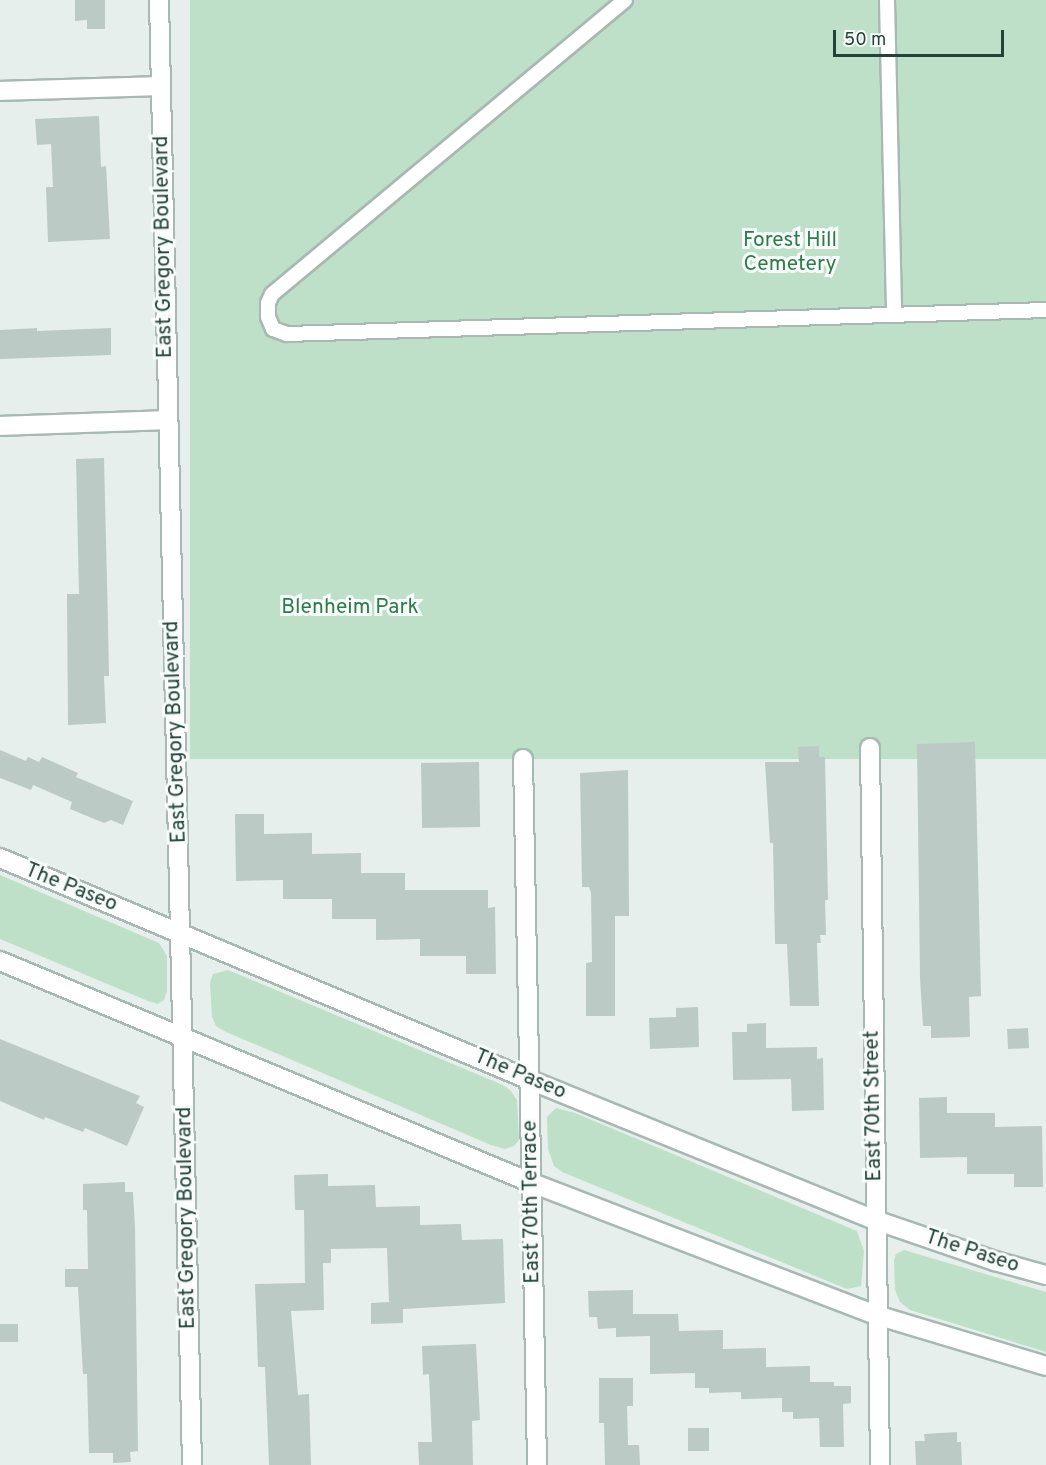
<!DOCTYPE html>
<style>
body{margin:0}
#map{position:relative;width:1046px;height:1465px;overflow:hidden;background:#e6efeb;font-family:Overpass,sans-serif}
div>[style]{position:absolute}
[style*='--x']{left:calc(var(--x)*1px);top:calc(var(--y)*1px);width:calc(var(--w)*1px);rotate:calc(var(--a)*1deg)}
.green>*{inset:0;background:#bfe0c8;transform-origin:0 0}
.building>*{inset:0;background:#bbcac4;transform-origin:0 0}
.roads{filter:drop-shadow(2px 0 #a8b8b2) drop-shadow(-2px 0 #a8b8b2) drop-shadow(0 2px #a8b8b2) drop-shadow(0 -2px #a8b8b2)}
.service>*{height:14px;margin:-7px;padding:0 7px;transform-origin:7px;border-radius:7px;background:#fff}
.minor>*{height:18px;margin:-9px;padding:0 9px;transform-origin:9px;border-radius:9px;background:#fff}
.secondary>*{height:18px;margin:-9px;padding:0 9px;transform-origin:9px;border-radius:9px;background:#fff}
span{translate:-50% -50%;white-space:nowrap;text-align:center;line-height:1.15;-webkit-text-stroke:6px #f7fbf9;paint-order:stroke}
.park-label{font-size:21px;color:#2d7a4b}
.street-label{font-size:21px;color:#24423a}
.scale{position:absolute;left:833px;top:30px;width:171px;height:27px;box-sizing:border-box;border:3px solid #24423a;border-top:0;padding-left:8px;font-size:18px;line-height:21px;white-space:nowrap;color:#24423a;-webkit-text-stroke:4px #f7fbf9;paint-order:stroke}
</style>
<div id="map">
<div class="green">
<i style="left:190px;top:0;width:856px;height:759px"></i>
<i style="clip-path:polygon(0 875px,159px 943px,167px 956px,167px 991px,164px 1000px,158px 1004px,148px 1001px,0 939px)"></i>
<i style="clip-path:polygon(228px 970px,503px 1085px,511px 1091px,517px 1100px,519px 1140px,514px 1146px,505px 1149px,491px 1145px,224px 1031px,216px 1026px,212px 1017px,210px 982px,213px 974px)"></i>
<i style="clip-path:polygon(556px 1108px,575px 1113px,857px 1231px,864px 1251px,861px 1286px,847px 1289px,562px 1172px,554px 1166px,548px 1149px,547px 1117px)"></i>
<i style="clip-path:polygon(904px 1250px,1046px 1292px,1046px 1352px,910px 1310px,900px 1302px,895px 1290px,894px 1260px,896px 1254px)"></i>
</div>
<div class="building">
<i style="clip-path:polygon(75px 0,105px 0,105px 29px,87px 29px,87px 20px,75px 21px)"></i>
<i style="clip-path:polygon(99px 116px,101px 167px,106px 166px,110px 239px,48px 242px,46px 187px,53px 187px,51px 144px,37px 145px,35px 119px)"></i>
<i style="clip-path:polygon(37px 328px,37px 331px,111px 328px,111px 355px,0 359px,0 330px)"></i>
<i style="clip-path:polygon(104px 458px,108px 623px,109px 676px,104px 676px,106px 723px,68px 725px,67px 594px,79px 594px,76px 459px)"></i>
<i style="clip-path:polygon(975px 742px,981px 996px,969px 997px,970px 1037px,931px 1038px,931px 1026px,923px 1026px,920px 978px,917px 744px)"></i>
<i style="clip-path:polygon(819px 746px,819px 757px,825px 757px,828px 900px,825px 900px,826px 935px,820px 935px,821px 943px,817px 943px,819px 1006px,790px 1006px,787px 944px,775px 944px,773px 843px,770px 843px,765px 762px,799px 762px,798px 747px)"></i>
<i style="clip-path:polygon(0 750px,26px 761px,28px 757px,39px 762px,42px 757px,78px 773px,76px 777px,133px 801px,123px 825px,111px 820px,104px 823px,70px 809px,72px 802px,33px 785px,31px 790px,0 778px)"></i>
<i style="left:479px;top:762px;width:65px;height:58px;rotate:89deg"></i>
<i style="clip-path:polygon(628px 770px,629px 916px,615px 916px,615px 1016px,586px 1016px,586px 963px,592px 962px,591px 893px,589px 887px,582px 887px,580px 773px)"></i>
<i style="clip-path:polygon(235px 814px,264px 814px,264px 834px,312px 833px,312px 854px,361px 853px,361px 873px,405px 873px,405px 890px,488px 890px,488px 908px,495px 907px,496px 974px,466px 974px,466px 956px,420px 956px,420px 939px,376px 940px,376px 919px,332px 919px,332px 899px,283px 899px,283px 880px,236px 881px)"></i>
<i style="clip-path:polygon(698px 1007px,699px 1047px,650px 1049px,649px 1018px,676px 1017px,676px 1008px)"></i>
<i style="clip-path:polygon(766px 1023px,766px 1048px,817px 1047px,817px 1059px,823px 1058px,824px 1110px,792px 1111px,791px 1079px,733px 1080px,732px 1032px,747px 1032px,747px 1024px)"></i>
<i style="left:1028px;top:1028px;width:20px;height:21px;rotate:87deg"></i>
<i style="clip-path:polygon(0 1039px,140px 1096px,136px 1103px,144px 1107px,127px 1146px,85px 1128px,83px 1132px,45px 1117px,44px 1120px,0 1101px)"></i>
<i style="clip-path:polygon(947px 1097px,947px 1113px,995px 1113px,995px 1127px,1042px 1126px,1043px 1187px,1014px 1187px,1014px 1174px,967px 1174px,967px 1157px,920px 1158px,919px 1098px)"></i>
<i style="clip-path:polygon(328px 1174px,328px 1186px,375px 1185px,376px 1207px,420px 1206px,420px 1225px,461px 1224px,462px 1240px,503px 1239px,505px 1303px,403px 1309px,403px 1323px,371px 1324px,371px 1303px,389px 1302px,387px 1248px,331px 1249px,331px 1263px,323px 1263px,324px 1310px,291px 1311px,298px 1395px,309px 1394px,311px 1465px,269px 1465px,265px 1367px,258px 1367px,255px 1284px,305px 1283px,304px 1210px,295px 1210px,294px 1175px)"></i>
<i style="clip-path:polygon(125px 1182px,125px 1192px,133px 1192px,135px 1228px,138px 1451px,130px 1452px,131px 1462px,113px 1463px,113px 1453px,89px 1453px,87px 1374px,83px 1374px,78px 1287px,65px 1287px,65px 1269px,88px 1269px,87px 1210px,83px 1210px,83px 1184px)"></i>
<i style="clip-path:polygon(633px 1290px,633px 1314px,678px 1314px,679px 1331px,723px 1330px,723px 1349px,766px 1348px,766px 1367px,810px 1366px,810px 1382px,834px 1382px,834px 1386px,851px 1386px,851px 1403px,843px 1404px,844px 1447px,820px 1447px,819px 1418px,793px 1419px,793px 1412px,782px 1412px,782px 1398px,741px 1399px,741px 1392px,709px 1393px,709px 1388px,695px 1388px,695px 1373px,650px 1374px,650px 1336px,616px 1337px,616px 1328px,598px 1329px,597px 1317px,589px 1317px,588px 1291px)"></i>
<i style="left:18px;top:1324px;width:18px;height:18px;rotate:90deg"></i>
<i style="clip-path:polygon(476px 1344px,480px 1420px,472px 1421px,473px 1465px,419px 1465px,418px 1442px,432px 1442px,429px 1374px,423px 1375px,422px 1346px)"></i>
<i style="clip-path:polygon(599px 1378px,633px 1378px,633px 1406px,627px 1406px,628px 1445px,639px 1445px,640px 1465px,605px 1465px,604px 1423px,599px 1423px)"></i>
<i style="left:688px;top:1428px;width:21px;height:23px"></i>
<i style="clip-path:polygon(957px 1432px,957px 1442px,961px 1442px,962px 1465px,916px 1465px,915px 1441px,925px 1441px,924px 1434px)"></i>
</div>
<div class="roads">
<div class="service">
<i style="--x:625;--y:0;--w:459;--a:140.2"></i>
<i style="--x:272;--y:294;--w:10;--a:114"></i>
<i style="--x:268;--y:303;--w:14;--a:90"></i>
<i style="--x:268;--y:317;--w:13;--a:67"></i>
<i style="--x:273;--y:329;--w:15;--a:20"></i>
<i style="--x:287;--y:334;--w:759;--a:-1.81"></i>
<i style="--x:887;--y:0;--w:313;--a:88.7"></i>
</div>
<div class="minor">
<i style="--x:0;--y:91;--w:161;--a:-1.8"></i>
<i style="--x:0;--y:426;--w:168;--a:-2"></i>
<i style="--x:870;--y:748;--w:717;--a:89.2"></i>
<i style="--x:523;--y:759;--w:706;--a:88.86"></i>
</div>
<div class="secondary">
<i style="--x:159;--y:0;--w:1465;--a:88.71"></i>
<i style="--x:0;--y:858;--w:575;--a:22.73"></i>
<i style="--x:530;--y:1080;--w:372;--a:22.1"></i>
<i style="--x:875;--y:1220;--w:127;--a:18.9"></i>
<i style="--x:995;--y:1261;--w:53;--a:15.4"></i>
<i style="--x:0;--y:961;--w:576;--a:22.65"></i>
<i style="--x:532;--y:1183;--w:368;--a:21"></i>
<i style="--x:876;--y:1315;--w:177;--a:16.7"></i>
</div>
</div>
<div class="park-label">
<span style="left:790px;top:253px">Forest Hill<br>Cemetery</span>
<span style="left:350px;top:608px">Blenheim Park</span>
</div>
<div class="street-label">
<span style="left:164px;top:247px;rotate:-91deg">East Gregory Boulevard</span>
<span style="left:176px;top:732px;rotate:-92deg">East Gregory Boulevard</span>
<span style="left:71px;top:888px;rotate:22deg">The Paseo</span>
<span style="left:520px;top:1075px;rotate:23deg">The Paseo</span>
<span style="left:874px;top:1106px;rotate:-91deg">East 70th Street</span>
<span style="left:532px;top:1202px;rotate:-91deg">East 70th Terrace</span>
<span style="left:187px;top:1218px;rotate:-91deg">East Gregory Boulevard</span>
<span style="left:972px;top:1252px;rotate:18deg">The Paseo</span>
</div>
<div class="scale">50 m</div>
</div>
